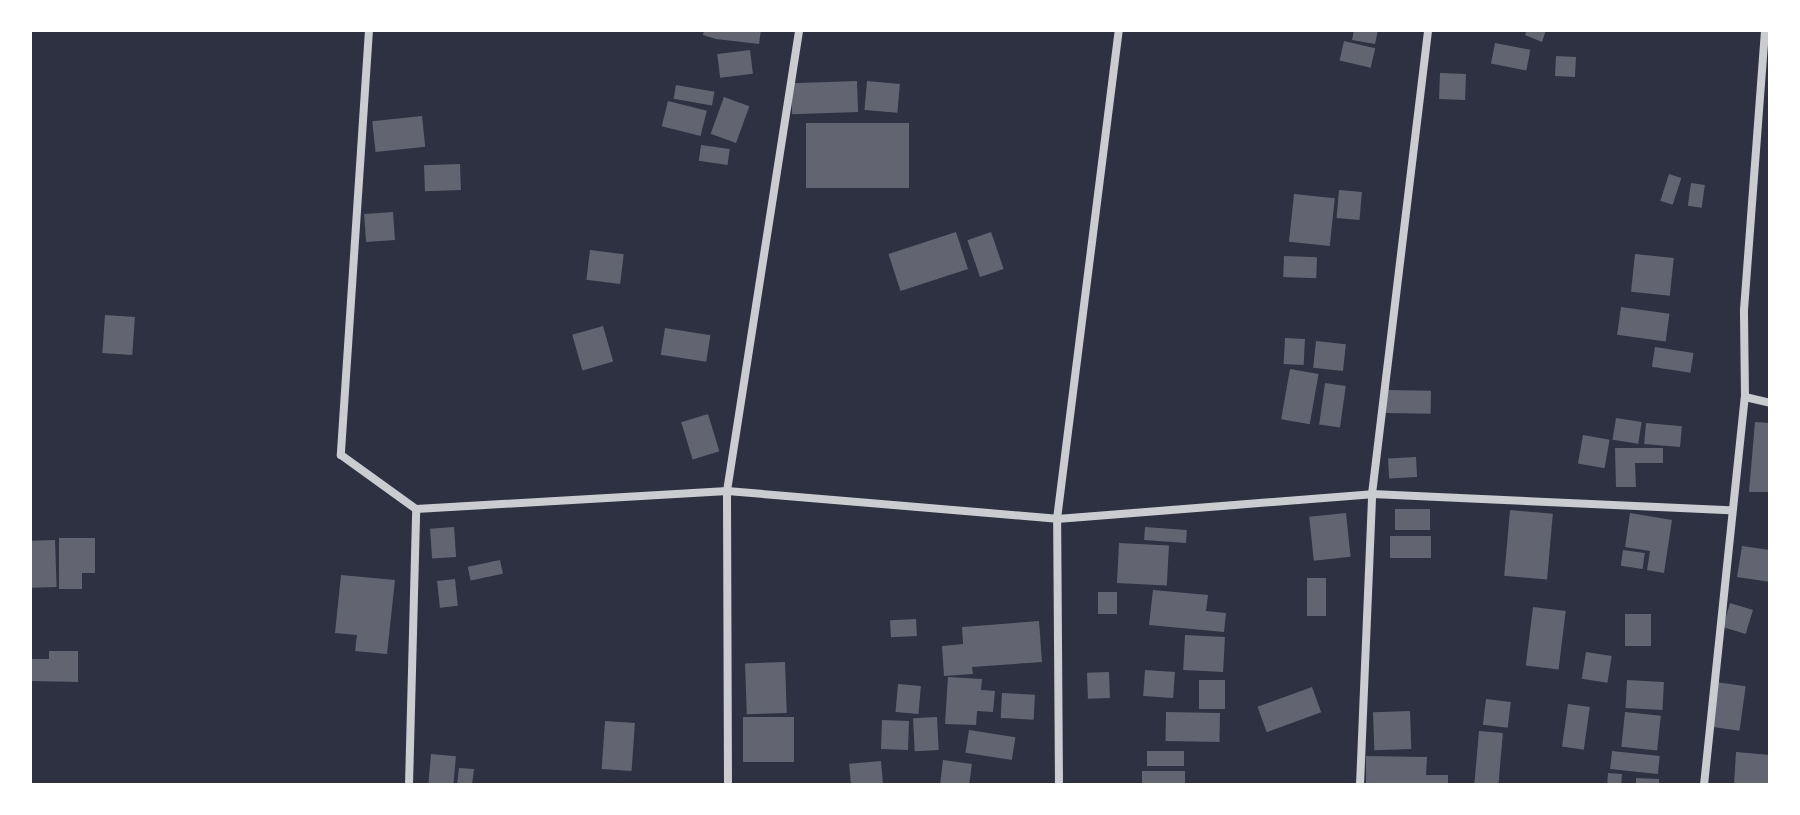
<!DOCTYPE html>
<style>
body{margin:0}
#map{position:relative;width:1800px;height:815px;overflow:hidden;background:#2d3142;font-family:"Zilla Slab",serif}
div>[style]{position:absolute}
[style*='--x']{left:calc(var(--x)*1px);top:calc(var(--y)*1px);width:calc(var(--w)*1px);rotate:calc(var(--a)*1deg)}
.building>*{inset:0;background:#626471;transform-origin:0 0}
.minor>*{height:8px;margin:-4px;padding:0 4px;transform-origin:4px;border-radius:4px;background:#caccd0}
span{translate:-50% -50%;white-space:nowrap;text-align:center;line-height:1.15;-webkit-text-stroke:8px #fff;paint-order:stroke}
.frame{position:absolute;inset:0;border:32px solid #fff;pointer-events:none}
</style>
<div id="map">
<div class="building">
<i style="clip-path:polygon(704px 30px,761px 30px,759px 44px,716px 39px,703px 35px)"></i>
<i style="clip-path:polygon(1354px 30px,1378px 30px,1375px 44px,1352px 40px)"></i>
<i style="clip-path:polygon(1527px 30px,1546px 30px,1542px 42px,1525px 35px)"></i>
<i style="left:1344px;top:41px;width:32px;height:20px;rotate:13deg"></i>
<i style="left:1495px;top:43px;width:36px;height:21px;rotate:11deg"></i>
<i style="left:750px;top:50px;width:24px;height:33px;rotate:83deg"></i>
<i style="left:1556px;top:56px;width:20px;height:20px;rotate:3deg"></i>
<i style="left:1440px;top:73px;width:26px;height:26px;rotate:2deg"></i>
<i style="left:857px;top:81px;width:31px;height:66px;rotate:88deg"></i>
<i style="left:867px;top:81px;width:33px;height:29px;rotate:5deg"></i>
<i style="left:676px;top:85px;width:39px;height:14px;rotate:10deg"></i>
<i style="left:724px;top:97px;width:27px;height:39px;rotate:20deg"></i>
<i style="left:668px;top:101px;width:40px;height:26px;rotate:14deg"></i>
<i style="left:422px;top:116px;width:31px;height:50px;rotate:84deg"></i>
<i style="left:806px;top:123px;width:103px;height:65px"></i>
<i style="left:701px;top:145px;width:29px;height:16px;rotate:8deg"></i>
<i style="left:460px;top:164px;width:26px;height:36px;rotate:88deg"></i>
<i style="left:1669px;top:174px;width:13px;height:28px;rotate:18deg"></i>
<i style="left:1691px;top:183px;width:14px;height:23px;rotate:8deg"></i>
<i style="left:1339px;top:190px;width:23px;height:28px;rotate:5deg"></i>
<i style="left:1294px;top:194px;width:41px;height:48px;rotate:6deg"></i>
<i style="left:393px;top:212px;width:28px;height:29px;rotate:86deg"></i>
<i style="left:956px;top:232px;width:39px;height:71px;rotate:72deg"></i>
<i style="left:991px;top:232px;width:39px;height:25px;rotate:71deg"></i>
<i style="left:590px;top:250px;width:34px;height:30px;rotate:7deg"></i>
<i style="left:1635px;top:254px;width:39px;height:38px;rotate:6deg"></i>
<i style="left:1284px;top:256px;width:33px;height:21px;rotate:2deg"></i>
<i style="left:1621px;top:307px;width:49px;height:28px;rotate:8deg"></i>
<i style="left:105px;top:315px;width:30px;height:38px;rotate:4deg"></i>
<i style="left:603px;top:326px;width:37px;height:32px;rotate:74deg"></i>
<i style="left:665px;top:328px;width:46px;height:27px;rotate:9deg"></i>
<i style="left:1285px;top:338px;width:20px;height:26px;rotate:3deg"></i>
<i style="left:1316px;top:341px;width:30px;height:27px;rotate:6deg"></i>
<i style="left:1655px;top:347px;width:39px;height:20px;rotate:9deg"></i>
<i style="left:1290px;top:369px;width:29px;height:51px;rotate:10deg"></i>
<i style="left:1325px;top:383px;width:21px;height:42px;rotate:8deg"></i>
<i style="left:1385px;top:390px;width:46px;height:23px;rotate:1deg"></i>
<i style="left:708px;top:414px;width:39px;height:28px;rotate:73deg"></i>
<i style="left:1616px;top:418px;width:26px;height:22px;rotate:9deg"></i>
<i style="clip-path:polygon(1755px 422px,1770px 423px,1770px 492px,1749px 492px)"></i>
<i style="left:1646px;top:423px;width:36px;height:21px;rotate:5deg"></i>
<i style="left:1583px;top:435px;width:27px;height:29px;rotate:10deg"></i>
<i style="clip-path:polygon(1615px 448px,1663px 448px,1663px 463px,1635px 463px,1636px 487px,1616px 487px)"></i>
<i style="left:1416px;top:457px;width:20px;height:28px;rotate:87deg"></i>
<i style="left:1430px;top:509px;width:21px;height:35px;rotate:90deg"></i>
<i style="left:1510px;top:510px;width:43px;height:66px;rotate:5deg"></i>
<i style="left:1346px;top:513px;width:44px;height:37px;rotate:84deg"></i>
<i style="clip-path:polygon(1630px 513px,1672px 520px,1664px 573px,1647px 570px,1650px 551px,1625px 547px)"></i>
<i style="left:454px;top:527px;width:30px;height:24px;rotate:86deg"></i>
<i style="left:1145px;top:527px;width:42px;height:13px;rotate:4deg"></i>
<i style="left:1431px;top:536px;width:22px;height:41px;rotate:90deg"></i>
<i style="clip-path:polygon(59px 538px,95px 538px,95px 573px,82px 573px,82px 589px,59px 589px)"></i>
<i style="left:55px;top:540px;width:47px;height:25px;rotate:88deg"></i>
<i style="left:1119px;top:543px;width:50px;height:40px;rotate:3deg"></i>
<i style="clip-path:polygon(1742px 546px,1770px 550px,1770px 582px,1737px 577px)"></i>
<i style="left:1623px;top:550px;width:22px;height:16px;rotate:8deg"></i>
<i style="left:500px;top:560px;width:14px;height:33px;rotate:78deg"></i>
<i style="clip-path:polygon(341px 575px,395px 580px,387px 654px,355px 651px,357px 635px,335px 633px)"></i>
<i style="left:1326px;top:578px;width:38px;height:19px;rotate:90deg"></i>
<i style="left:455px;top:579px;width:27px;height:18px;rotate:84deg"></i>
<i style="clip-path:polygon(1153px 590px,1208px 595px,1206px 611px,1226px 613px,1224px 632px,1149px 625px)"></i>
<i style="left:1098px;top:592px;width:19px;height:22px"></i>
<i style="left:1730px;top:603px;width:24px;height:25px;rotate:17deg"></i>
<i style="left:1533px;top:607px;width:33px;height:59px;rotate:7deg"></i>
<i style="left:1625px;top:614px;width:26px;height:32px"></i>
<i style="left:916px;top:619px;width:17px;height:26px;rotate:87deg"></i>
<i style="clip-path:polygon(1039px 621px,1042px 662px,972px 667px,973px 674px,944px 676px,942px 646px,963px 644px,962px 627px)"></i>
<i style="left:1185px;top:635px;width:40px;height:35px;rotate:3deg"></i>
<i style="clip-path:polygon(49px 651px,78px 651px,78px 682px,30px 681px,30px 659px,49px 659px)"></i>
<i style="left:1586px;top:652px;width:26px;height:27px;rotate:9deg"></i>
<i style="left:785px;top:662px;width:51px;height:40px;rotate:88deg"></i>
<i style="left:1145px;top:670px;width:30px;height:26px;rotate:4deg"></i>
<i style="left:1109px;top:672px;width:26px;height:22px;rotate:88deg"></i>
<i style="clip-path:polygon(948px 677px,982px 679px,981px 690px,995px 691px,993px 712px,977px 711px,976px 725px,945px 724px)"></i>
<i style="left:1199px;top:680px;width:26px;height:29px"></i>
<i style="left:1627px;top:680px;width:37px;height:28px;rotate:3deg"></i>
<i style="left:1716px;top:682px;width:30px;height:45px;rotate:8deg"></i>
<i style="left:898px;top:684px;width:23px;height:28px;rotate:5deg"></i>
<i style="left:1312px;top:687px;width:27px;height:58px;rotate:70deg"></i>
<i style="left:1002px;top:693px;width:33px;height:25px;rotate:3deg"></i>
<i style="left:1486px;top:699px;width:25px;height:26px;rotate:7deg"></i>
<i style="left:1568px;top:704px;width:22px;height:43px;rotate:8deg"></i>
<i style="left:1410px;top:711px;width:38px;height:37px;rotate:88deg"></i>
<i style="left:1166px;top:712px;width:54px;height:29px;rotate:1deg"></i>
<i style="left:1625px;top:712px;width:36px;height:35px;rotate:6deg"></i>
<i style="left:743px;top:717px;width:51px;height:45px"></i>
<i style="left:937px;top:717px;width:33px;height:24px;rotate:87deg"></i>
<i style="left:882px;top:720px;width:27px;height:29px;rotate:2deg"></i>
<i style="left:605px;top:721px;width:30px;height:48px;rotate:4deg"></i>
<i style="left:969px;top:730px;width:47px;height:23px;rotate:9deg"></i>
<i style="left:1479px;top:731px;width:24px;height:54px;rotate:5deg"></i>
<i style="left:1147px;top:751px;width:37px;height:15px"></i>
<i style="left:1612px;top:751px;width:48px;height:18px;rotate:6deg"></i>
<i style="clip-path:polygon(1736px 752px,1770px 755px,1770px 785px,1734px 785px)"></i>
<i style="left:431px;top:754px;width:25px;height:31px;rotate:5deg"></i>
<i style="clip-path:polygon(1366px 756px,1427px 757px,1426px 775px,1448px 775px,1448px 785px,1366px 785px)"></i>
<i style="clip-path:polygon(943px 760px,972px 764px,969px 785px,940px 785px)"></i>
<i style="left:881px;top:761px;width:24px;height:32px;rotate:85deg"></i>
<i style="clip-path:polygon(459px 768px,474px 769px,472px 785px,457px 785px)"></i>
<i style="left:1142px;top:771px;width:43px;height:14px"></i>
<i style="left:1608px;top:773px;width:14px;height:12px;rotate:4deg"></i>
<i style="clip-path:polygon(1636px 778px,1659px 779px,1659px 785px,1636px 785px)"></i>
</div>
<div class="minor">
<i style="--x:369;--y:30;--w:426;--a:93.8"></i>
<i style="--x:341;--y:455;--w:92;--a:35.8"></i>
<i style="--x:416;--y:509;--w:312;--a:-3.3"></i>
<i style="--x:727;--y:491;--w:331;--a:4.8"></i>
<i style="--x:1057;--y:519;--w:316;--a:-4.5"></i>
<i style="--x:1372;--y:494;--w:358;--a:2.6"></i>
<i style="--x:1745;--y:397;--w:26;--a:13"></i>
<i style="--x:409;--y:785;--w:276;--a:-88.5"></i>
<i style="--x:728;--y:785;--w:294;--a:-90.2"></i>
<i style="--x:727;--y:491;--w:467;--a:-81.1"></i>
<i style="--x:1059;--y:785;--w:266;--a:-90.4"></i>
<i style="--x:1057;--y:519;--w:493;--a:-82.8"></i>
<i style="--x:1360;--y:785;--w:291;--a:-87.6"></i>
<i style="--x:1372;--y:494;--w:467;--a:-83.1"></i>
<i style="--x:1704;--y:785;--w:390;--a:-84"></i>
<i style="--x:1745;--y:397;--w:87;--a:-90.7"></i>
<i style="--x:1744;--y:310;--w:281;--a:-85.7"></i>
</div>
<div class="frame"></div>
</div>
